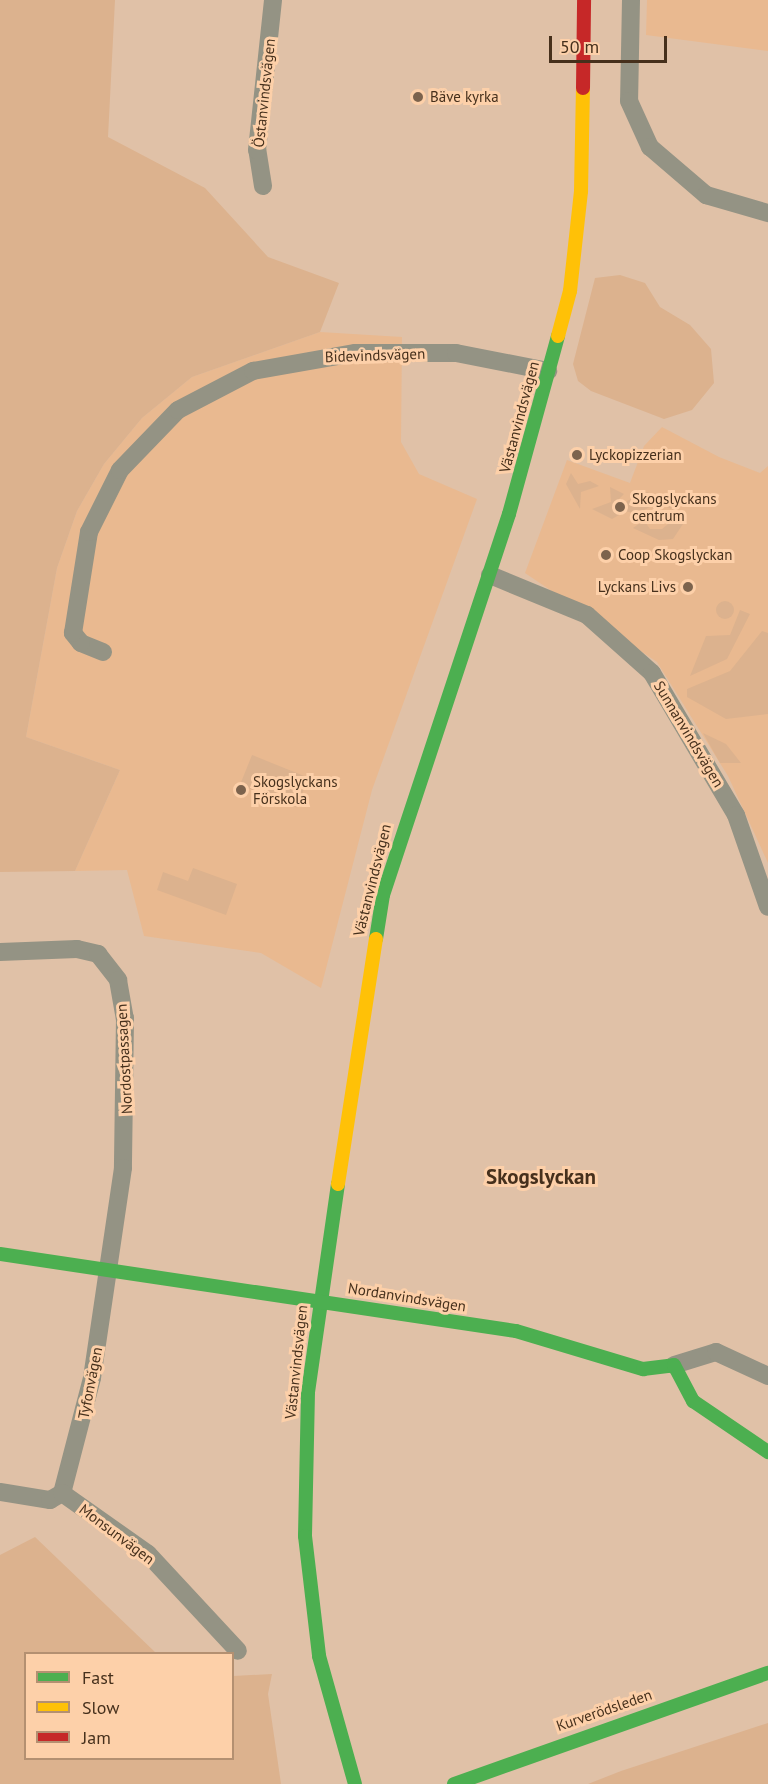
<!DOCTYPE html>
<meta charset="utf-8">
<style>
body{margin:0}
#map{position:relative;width:768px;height:1784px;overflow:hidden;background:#e0c1a7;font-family:"PT Sans",sans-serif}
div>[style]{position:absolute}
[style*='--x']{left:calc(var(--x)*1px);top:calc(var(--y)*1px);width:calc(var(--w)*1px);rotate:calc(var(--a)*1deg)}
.built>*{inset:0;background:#e9b990}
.green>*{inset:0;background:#dcb28e;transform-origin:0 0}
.round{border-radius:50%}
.street>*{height:18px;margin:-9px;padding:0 9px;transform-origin:9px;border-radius:9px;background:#949384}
.fast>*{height:14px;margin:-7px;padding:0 7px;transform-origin:7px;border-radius:7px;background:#4caf50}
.slow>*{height:14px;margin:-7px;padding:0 7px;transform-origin:7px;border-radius:7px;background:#ffc107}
.jam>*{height:14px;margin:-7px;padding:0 7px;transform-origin:7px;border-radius:7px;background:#c62828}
.dots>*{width:16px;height:16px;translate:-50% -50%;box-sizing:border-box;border:3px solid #fdd0a9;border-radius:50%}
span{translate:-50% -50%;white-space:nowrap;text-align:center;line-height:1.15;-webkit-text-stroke:6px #fdd0a9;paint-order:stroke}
.street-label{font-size:15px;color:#46301c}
.poi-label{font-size:15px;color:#46301c}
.left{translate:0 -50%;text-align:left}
.right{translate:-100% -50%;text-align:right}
.district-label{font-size:21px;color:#46301c;font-weight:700}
.legend{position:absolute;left:24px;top:1652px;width:210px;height:108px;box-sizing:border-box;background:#fdd0a9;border:2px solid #b49071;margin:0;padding:8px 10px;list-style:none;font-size:18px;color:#46301c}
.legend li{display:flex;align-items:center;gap:12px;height:30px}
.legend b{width:30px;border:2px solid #b49071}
.scale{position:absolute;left:549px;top:36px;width:118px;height:27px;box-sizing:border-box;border:3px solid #46301c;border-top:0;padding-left:8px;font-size:18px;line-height:21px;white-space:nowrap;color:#46301c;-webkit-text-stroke:4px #fdd0a9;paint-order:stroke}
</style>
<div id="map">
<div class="built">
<i style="clip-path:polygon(647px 0,768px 0,768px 51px,646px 35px)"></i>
<i style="clip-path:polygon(320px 332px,402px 337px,401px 442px,419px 474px,477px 499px,372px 790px,321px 988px,261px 953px,144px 936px,127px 870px,75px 871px,120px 770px,26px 737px,57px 568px,77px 511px,104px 464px,142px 418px,192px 377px)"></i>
<i style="clip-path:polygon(662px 427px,719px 457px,760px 473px,768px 466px,768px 863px,728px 776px,657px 662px,525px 573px,567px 460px,630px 483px,644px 446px)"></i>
</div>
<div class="green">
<i style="clip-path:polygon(0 0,115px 0,108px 137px,205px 188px,268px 257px,339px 283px,320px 332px,192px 377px,142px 418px,104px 464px,77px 511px,57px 568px,26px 737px,120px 770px,75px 871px,0 872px)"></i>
<i style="clip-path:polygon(620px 275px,645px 283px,660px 307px,690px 325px,711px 349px,714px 383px,692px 410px,664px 419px,591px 391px,578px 381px,573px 364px,595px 278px)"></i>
<i style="clip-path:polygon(571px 473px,578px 484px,590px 481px,599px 486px,581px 492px,580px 509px,566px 484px)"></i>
<i style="clip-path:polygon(610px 487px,624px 494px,617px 501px,619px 515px,612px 519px,592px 509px,611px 502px)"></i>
<i style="clip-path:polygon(647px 492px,673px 501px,674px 510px,657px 503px,637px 514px,625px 511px,627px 501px)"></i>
<i style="clip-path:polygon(674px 519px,683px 524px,673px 539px,659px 540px,633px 528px,644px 520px,650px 529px,662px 529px)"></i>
<i class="round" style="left:716px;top:601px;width:18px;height:18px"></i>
<i style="clip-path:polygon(740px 610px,750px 614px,727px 659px,690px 676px,706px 636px,730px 635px)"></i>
<i style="clip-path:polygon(762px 631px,768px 633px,768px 714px,726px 719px,687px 697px,687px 689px,730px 671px)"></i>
<i style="clip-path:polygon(703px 733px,726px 744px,741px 763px,720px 763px)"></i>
<i style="left:252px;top:755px;width:61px;height:32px;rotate:22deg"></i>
<i style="clip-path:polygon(193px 868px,237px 884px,226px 915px,157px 890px,163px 872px,188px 881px)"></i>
<i style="clip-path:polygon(35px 1537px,156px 1653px,26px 1654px,26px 1758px,232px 1758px,233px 1676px,272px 1674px,268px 1694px,281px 1784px,0 1784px,0 1555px)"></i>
<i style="clip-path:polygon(768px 1723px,768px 1784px,588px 1784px,621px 1771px)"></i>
</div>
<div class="street">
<i style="--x:631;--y:0;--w:101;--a:91.1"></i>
<i style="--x:629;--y:101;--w:51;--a:65.5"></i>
<i style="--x:650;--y:147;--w:74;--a:40.6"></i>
<i style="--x:706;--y:195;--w:65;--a:16.2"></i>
<i style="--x:263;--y:186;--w:36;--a:-99"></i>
<i style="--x:257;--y:150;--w:151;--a:-83.9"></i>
<i style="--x:490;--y:575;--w:105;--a:22.4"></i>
<i style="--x:587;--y:615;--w:87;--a:41.7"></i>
<i style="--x:652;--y:673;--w:165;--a:59.4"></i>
<i style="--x:736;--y:815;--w:97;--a:70.8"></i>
<i style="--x:103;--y:652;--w:24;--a:-158"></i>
<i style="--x:81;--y:643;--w:13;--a:-129"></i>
<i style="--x:73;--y:633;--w:102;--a:-81"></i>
<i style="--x:89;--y:532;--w:69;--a:-63.4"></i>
<i style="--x:120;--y:470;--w:83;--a:-46"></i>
<i style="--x:178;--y:410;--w:85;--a:-27.5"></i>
<i style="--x:253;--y:371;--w:104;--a:-10"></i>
<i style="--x:355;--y:353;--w:101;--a:0"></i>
<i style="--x:456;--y:353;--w:94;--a:11.1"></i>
<i style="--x:0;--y:952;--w:77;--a:-2.2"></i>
<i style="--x:77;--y:949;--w:22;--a:13"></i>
<i style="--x:98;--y:954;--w:33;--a:52"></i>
<i style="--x:118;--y:980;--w:39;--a:80"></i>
<i style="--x:125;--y:1018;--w:150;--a:90.8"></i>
<i style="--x:123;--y:1168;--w:212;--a:98.4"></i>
<i style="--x:92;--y:1378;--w:119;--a:104.6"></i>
<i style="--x:674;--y:1365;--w:44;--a:-17.2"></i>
<i style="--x:716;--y:1352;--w:57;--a:24.8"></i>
<i style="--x:0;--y:1492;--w:51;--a:9.1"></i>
<i style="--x:50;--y:1500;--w:14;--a:-30"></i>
<i style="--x:62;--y:1493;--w:105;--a:35.3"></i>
<i style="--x:148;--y:1554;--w:132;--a:47.1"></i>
</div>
<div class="fast">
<i style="--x:376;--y:939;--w:45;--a:-81"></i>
<i style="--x:383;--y:895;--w:401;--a:-71.7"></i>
<i style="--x:509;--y:514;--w:185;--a:-74.6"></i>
<i style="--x:338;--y:1184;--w:210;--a:98.2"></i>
<i style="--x:308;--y:1392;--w:144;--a:91.2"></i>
<i style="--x:305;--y:1536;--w:121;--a:83.3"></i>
<i style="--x:319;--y:1656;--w:133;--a:74.3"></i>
<i style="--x:0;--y:1254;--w:522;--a:8.49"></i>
<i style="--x:516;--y:1331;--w:133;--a:16.7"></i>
<i style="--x:643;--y:1369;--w:31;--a:-7"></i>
<i style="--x:674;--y:1365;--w:41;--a:62.2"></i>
<i style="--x:693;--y:1401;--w:91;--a:34.2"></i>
<i style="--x:454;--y:1784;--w:333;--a:-19.5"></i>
</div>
<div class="slow">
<i style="--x:558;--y:336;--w:47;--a:-75.1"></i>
<i style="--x:570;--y:291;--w:101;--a:-83.7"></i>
<i style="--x:581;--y:191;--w:103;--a:-88.9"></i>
<i style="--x:338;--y:1184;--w:248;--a:-81.2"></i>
</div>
<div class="jam">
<i style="--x:583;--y:88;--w:88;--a:-89.3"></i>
</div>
<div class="dots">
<i style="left:418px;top:97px;background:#7c634d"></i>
<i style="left:577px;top:455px;background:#7c634d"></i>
<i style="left:620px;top:507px;background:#7c634d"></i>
<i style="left:606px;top:555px;background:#7c634d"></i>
<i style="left:688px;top:587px;background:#7c634d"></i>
<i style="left:241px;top:790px;background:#7c634d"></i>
</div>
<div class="street-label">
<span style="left:264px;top:93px;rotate:-84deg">Östanvindsvägen</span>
<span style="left:375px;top:355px;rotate:-2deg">Bidevindsvägen</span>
<span style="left:519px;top:417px;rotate:-75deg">Västanvindsvägen</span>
<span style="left:689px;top:734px;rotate:59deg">Sunnanvindsvägen</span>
<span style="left:372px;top:880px;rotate:-76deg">Västanvindsvägen</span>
<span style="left:124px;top:1059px;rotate:-93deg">Nordostpassagen</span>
<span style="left:407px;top:1297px;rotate:9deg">Nordanvindsvägen</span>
<span style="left:296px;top:1362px;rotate:-84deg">Västanvindsvägen</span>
<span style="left:90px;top:1383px;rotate:-79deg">Tyfonvägen</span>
<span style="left:117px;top:1534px;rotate:37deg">Monsunvägen</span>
<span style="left:604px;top:1710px;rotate:-19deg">Kurverödsleden</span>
</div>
<div class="poi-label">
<span class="left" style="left:430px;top:97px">Bäve kyrka</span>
<span class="left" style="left:589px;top:455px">Lyckopizzerian</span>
<span class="left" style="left:632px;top:507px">Skogslyckans<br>centrum</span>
<span class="left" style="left:618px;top:555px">Coop Skogslyckan</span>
<span class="right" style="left:676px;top:587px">Lyckans Livs</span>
<span class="left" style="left:253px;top:790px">Skogslyckans<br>Förskola</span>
</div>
<div class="district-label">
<span style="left:541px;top:1177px">Skogslyckan</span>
</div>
<ul class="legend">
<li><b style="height:8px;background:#4caf50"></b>Fast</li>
<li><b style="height:8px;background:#ffc107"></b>Slow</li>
<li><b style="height:8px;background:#c62828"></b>Jam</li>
</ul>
<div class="scale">50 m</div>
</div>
